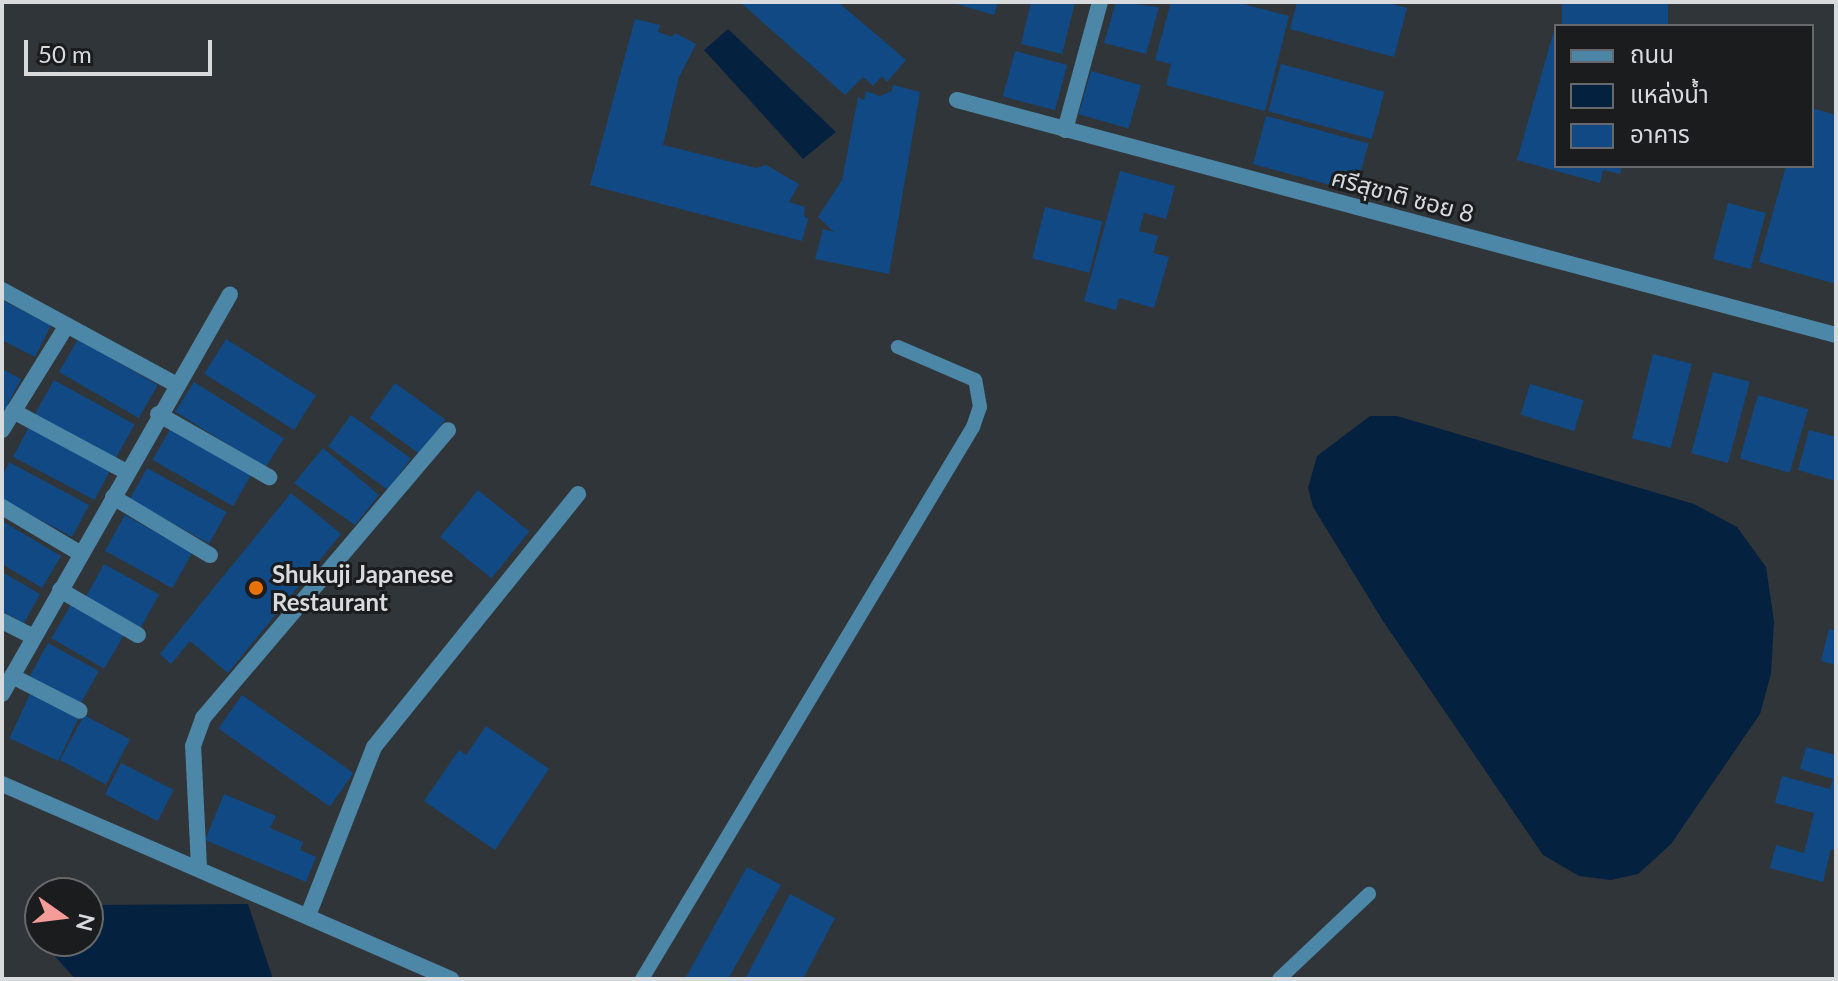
<!DOCTYPE html>
<meta charset="utf-8">
<style>
body{margin:0}
#map{position:relative;width:1838px;height:981px;overflow:hidden;background:#30353a;font-family:Lato,"Noto Sans Thai",sans-serif}
div>[style]{position:absolute}
[style*='--x']{left:calc(var(--x)*1px);top:calc(var(--y)*1px);width:calc(var(--w)*1px);rotate:calc(var(--a)*1deg)}
.water>*{inset:0;background:#042140}
.building>*{inset:0;background:#104984;transform-origin:0 0}
.service>*{height:14px;margin:-7px;padding:0 7px;transform-origin:7px;border-radius:7px;background:#4d87a7}
.minor>*{height:16px;margin:-8px;padding:0 8px;transform-origin:8px;border-radius:8px;background:#4d87a7}
.tertiary>*{height:16px;margin:-8px;padding:0 8px;transform-origin:8px;border-radius:8px;background:#4d87a7}
.dots>*{width:22px;height:22px;translate:-50% -50%;box-sizing:border-box;border:4px solid #1a1c1e;border-radius:50%}
span{translate:-50% -50%;white-space:nowrap;text-align:center;line-height:1.15;-webkit-text-stroke:6px #1a1c1e;paint-order:stroke}
.street-label{font-size:24px;color:#d8dbde}
.poi-label{font-size:24px;color:#d8dbde;font-weight:700}
.left{translate:0 -50%;text-align:left}
.frame{position:absolute;inset:0;border:4px solid #d8dbde;pointer-events:none}
.legend{position:absolute;left:1554px;top:24px;width:260px;height:144px;box-sizing:border-box;background:#1a1c1e;border:2px solid #66686b;margin:0;padding:10px 14px;list-style:none;font-size:24px;color:#d8dbde}
.legend li{display:flex;align-items:center;gap:16px;height:40px}
.legend b{width:40px;border:2px solid #66686b}
.north{position:absolute;left:24px;top:877px;width:80px;height:80px;box-sizing:border-box;background:#1a1c1e;border:2px solid #66686b;border-radius:50%;rotate:104deg;font-size:22px;font-weight:700;line-height:32px;text-align:center;color:#d8dbde}
.north::after{content:'';display:block;margin:auto;width:28px;height:36px;background:#f59b98;clip-path:polygon(50% 0,100% 100%,50% 72%,0 100%)}
.scale{position:absolute;left:24px;top:40px;width:188px;height:36px;box-sizing:border-box;border:4px solid #d8dbde;border-top:0;padding-left:10px;font-size:24px;line-height:28px;white-space:nowrap;color:#d8dbde;-webkit-text-stroke:6px #1a1c1e;paint-order:stroke}
</style>
<div id="map">
<div class="water">
<i style="clip-path:polygon(728px 29px,836px 132px,803px 159px,704px 50px)"></i>
<i style="clip-path:polygon(1370px 416px,1397px 416px,1694px 504px,1737px 527px,1766px 567px,1774px 621px,1771px 674px,1760px 714px,1671px 844px,1638px 874px,1611px 880px,1579px 876px,1543px 855px,1383px 621px,1313px 507px,1308px 488px,1317px 456px)"></i>
<i style="clip-path:polygon(248px 904px,273px 979px,75px 979px,54px 955px,53px 941px,88px 941px,88px 905px)"></i>
</div>
<div class="building">
<i style="clip-path:polygon(740px 2px,838px 2px,906px 60px,887px 82px,882px 76px,873px 86px,863px 77px,845px 95px)"></i>
<i style="clip-path:polygon(950px 2px,998px 2px,994px 15px)"></i>
<i style="clip-path:polygon(1031px 2px,1075px 2px,1062px 54px,1021px 44px)"></i>
<i style="clip-path:polygon(1116px 2px,1159px 7px,1146px 54px,1104px 43px)"></i>
<i style="clip-path:polygon(1171px 2px,1235px 2px,1289px 16px,1265px 111px,1166px 85px,1171px 64px,1155px 60px)"></i>
<i style="clip-path:polygon(1297px 2px,1384px 2px,1407px 8px,1394px 57px,1290px 29px)"></i>
<i style="left:1562px;top:2px;width:106px;height:25px"></i>
<i style="clip-path:polygon(635px 19px,660px 25px,658px 32px,672px 37px,675px 33px,696px 44px,679px 77px,663px 145px,756px 168px,766px 165px,799px 184px,789px 202px,805px 207px,804px 216px,808px 219px,802px 241px,590px 185px)"></i>
<i style="clip-path:polygon(1555px 27px,1556px 166px,1622px 166px,1620px 174px,1603px 170px,1600px 183px,1517px 160px)"></i>
<i style="left:1015px;top:51px;width:54px;height:47px;rotate:15deg"></i>
<i style="left:1281px;top:64px;width:107px;height:49px;rotate:15deg"></i>
<i style="left:1091px;top:71px;width:52px;height:45px;rotate:16deg"></i>
<i style="clip-path:polygon(893px 85px,920px 92px,889px 274px,815px 259px,823px 229px,834px 232px,818px 217px,842px 180px,858px 97px,864px 100px,866px 91px,880px 96px,892px 91px)"></i>
<i style="clip-path:polygon(1812px 108px,1836px 115px,1836px 284px,1759px 262px,1786px 166px,1812px 166px)"></i>
<i style="left:1266px;top:116px;width:106px;height:50px;rotate:15deg"></i>
<i style="clip-path:polygon(1120px 171px,1175px 186px,1166px 219px,1144px 213px,1139px 231px,1158px 236px,1153px 253px,1169px 257px,1154px 308px,1119px 298px,1116px 310px,1084px 301px)"></i>
<i style="left:1728px;top:203px;width:39px;height:58px;rotate:15deg"></i>
<i style="left:1045px;top:207px;width:59px;height:53px;rotate:14deg"></i>
<i style="clip-path:polygon(2px 300px,51px 325px,35px 357px,2px 340px)"></i>
<i style="left:78px;top:339px;width:92px;height:38px;rotate:30deg"></i>
<i style="left:226px;top:339px;width:106px;height:41px;rotate:32deg"></i>
<i style="left:1653px;top:354px;width:40px;height:87px;rotate:14deg"></i>
<i style="clip-path:polygon(2px 369px,21px 379px,4px 411px,2px 410px)"></i>
<i style="left:1713px;top:372px;width:38px;height:84px;rotate:15deg"></i>
<i style="left:54px;top:380px;width:92px;height:41px;rotate:29deg"></i>
<i style="left:194px;top:382px;width:106px;height:35px;rotate:32deg"></i>
<i style="left:395px;top:383px;width:62px;height:43px;rotate:36deg"></i>
<i style="left:1530px;top:384px;width:56px;height:32px;rotate:17deg"></i>
<i style="left:1758px;top:395px;width:52px;height:66px;rotate:16deg"></i>
<i style="left:351px;top:415px;width:74px;height:39px;rotate:36deg"></i>
<i style="left:30px;top:425px;width:92px;height:36px;rotate:28deg"></i>
<i style="left:172px;top:426px;width:93px;height:39px;rotate:30deg"></i>
<i style="clip-path:polygon(1809px 430px,1836px 437px,1836px 481px,1798px 470px)"></i>
<i style="clip-path:polygon(323px 448px,379px 495px,355px 525px,294px 483px)"></i>
<i style="clip-path:polygon(9px 462px,89px 505px,72px 537px,2px 499px,2px 477px)"></i>
<i style="left:147px;top:468px;width:91px;height:36px;rotate:29deg"></i>
<i style="left:478px;top:490px;width:66px;height:60px;rotate:39deg"></i>
<i style="clip-path:polygon(291px 493px,341px 534px,228px 673px,190px 641px,171px 664px,160px 654px)"></i>
<i style="left:125px;top:515px;width:77px;height:41px;rotate:29deg"></i>
<i style="clip-path:polygon(2px 521px,61px 556px,42px 588px,2px 564px)"></i>
<i style="left:104px;top:564px;width:63px;height:40px;rotate:29deg"></i>
<i style="clip-path:polygon(2px 572px,40px 594px,24px 623px,2px 611px)"></i>
<i style="left:73px;top:601px;width:61px;height:43px;rotate:30deg"></i>
<i style="clip-path:polygon(1829px 629px,1836px 631px,1836px 665px,1821px 661px)"></i>
<i style="left:48px;top:643px;width:58px;height:40px;rotate:29deg"></i>
<i style="left:31px;top:692px;width:54px;height:51px;rotate:25deg"></i>
<i style="left:242px;top:695px;width:136px;height:41px;rotate:35deg"></i>
<i style="left:84px;top:715px;width:52px;height:51px;rotate:28deg"></i>
<i style="clip-path:polygon(486px 726px,549px 769px,495px 850px,424px 801px,459px 750px,466px 755px)"></i>
<i style="clip-path:polygon(1806px 747px,1836px 755px,1836px 850px,1831px 849px,1823px 882px,1770px 868px,1776px 845px,1804px 853px,1814px 813px,1775px 803px,1782px 776px,1830px 789px,1833px 779px,1800px 769px)"></i>
<i style="left:121px;top:763px;width:59px;height:35px;rotate:27deg"></i>
<i style="clip-path:polygon(224px 794px,276px 816px,270px 828px,303px 842px,300px 850px,316px 857px,306px 882px,205px 840px)"></i>
<i style="clip-path:polygon(747px 867px,781px 885px,728px 979px,685px 979px)"></i>
<i style="clip-path:polygon(790px 894px,835px 918px,803px 979px,745px 979px)"></i>
</div>
<div class="service">
<i style="--x:642;--y:979;--w:644;--a:-59.05"></i>
<i style="--x:973;--y:427;--w:21;--a:-71"></i>
<i style="--x:980;--y:407;--w:27;--a:-100"></i>
<i style="--x:975;--y:380;--w:84;--a:-156.8"></i>
<i style="--x:1279;--y:979;--w:124;--a:-43.4"></i>
</div>
<div class="minor">
<i style="--x:957;--y:100;--w:910;--a:14.97"></i>
<i style="--x:1065;--y:130;--w:133;--a:-74.7"></i>
<i style="--x:2;--y:290;--w:197;--a:28.5"></i>
<i style="--x:13;--y:411;--w:129;--a:28.2"></i>
<i style="--x:158;--y:414;--w:128;--a:29.6"></i>
<i style="--x:2;--y:430;--w:123;--a:-58.2"></i>
<i style="--x:113;--y:497;--w:113;--a:30.9"></i>
<i style="--x:2;--y:507;--w:92;--a:30.7"></i>
<i style="--x:60;--y:590;--w:90;--a:30"></i>
<i style="--x:2;--y:621;--w:35;--a:27"></i>
<i style="--x:12;--y:676;--w:76;--a:27.2"></i>
<i style="--x:2;--y:694;--w:460;--a:-60.3"></i>
<i style="--x:199;--y:867;--w:121;--a:-92.8"></i>
<i style="--x:193;--y:746;--w:30;--a:-70"></i>
<i style="--x:203;--y:718;--w:378;--a:-49.6"></i>
<i style="--x:309;--y:913;--w:178;--a:-68.6"></i>
<i style="--x:374;--y:747;--w:325;--a:-51.1"></i>
</div>
<div class="tertiary">
<i style="--x:2;--y:784;--w:490;--a:23.5"></i>
</div>
<div class="dots">
<i style="left:256px;top:588px;background:#e8710a"></i>
</div>
<div class="street-label">
<span style="left:1403px;top:195px;rotate:15deg">ศรีสุชาติ ซอย 8</span>
</div>
<div class="poi-label">
<span class="left" style="left:272px;top:588px">Shukuji Japanese<br>Restaurant</span>
</div>
<div class="frame"></div>
<ul class="legend">
<li><b style="height:10px;background:#4d87a7"></b>ถนน</li>
<li><b style="height:22px;background:#042140"></b>แหล่งน้ำ</li>
<li><b style="height:22px;background:#104984"></b>อาคาร</li>
</ul>
<div class="north">N</div>
<div class="scale">50 m</div>
</div>
